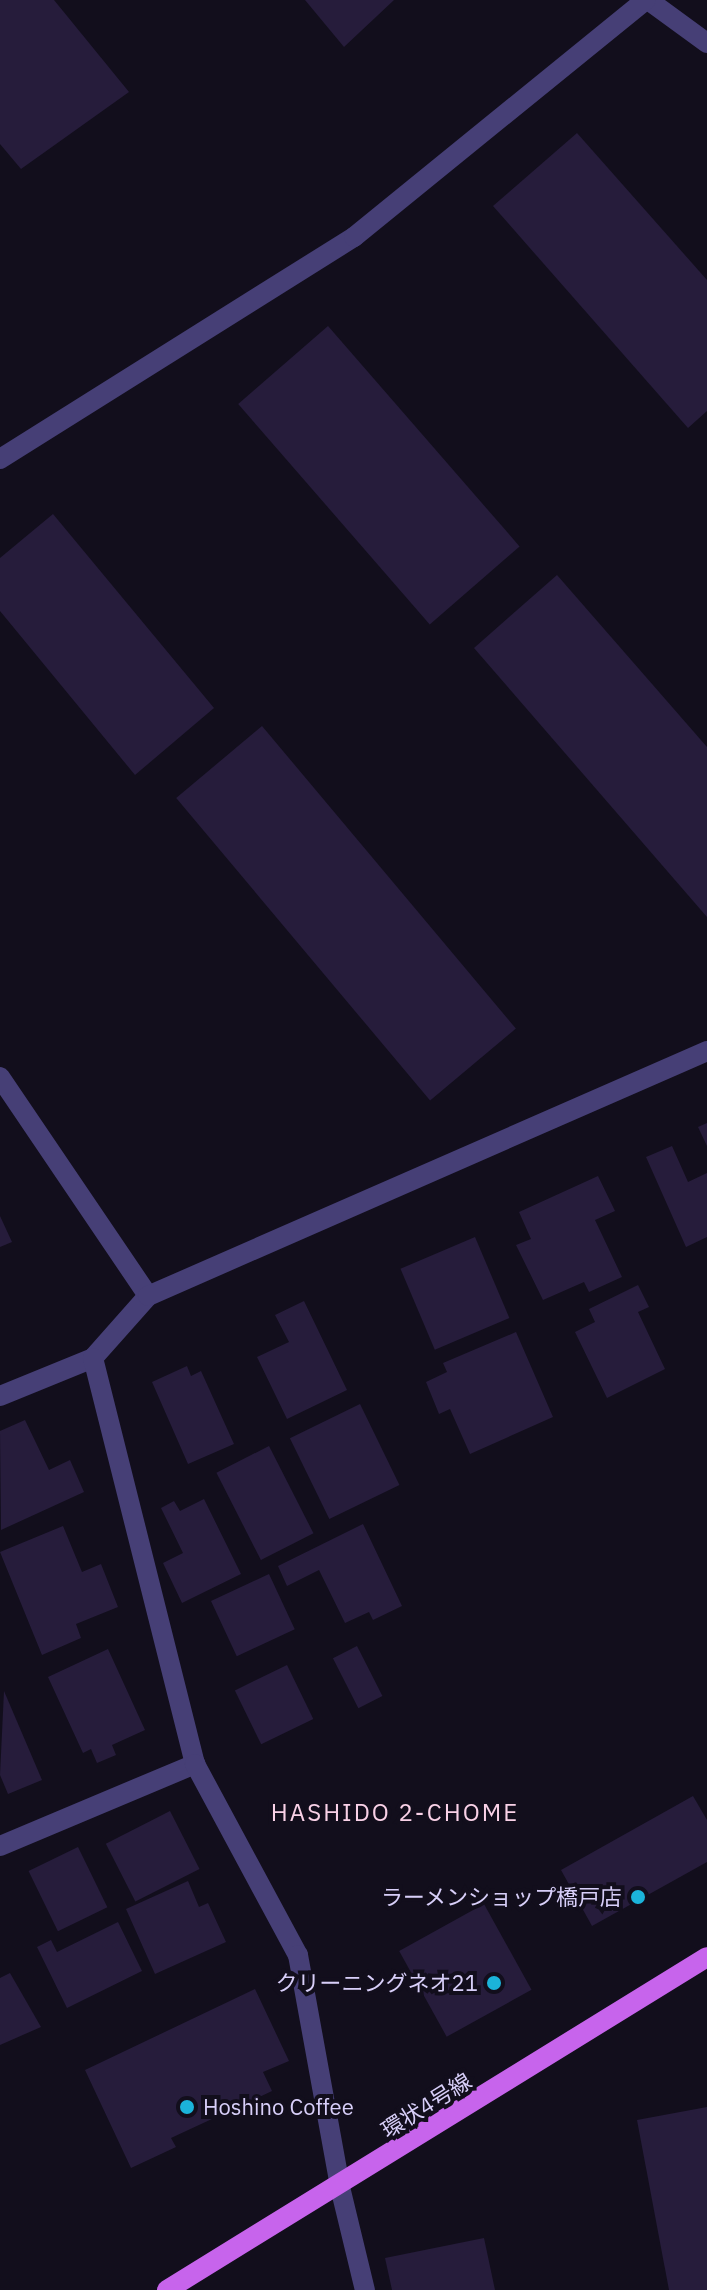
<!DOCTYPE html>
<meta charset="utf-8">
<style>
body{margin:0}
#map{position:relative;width:707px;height:2290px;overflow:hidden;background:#120e1c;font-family:"IBM Plex Sans","Noto Sans JP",sans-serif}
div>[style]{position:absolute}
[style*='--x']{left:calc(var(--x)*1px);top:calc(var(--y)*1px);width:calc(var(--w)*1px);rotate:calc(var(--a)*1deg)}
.building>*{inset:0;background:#261c3b;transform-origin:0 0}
.service>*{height:20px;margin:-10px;padding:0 10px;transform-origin:10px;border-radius:10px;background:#463f76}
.minor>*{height:20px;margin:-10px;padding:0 10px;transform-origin:10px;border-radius:10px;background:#463f76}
.primary>*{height:20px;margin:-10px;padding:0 10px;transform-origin:10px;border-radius:10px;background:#c764ec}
.dots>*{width:22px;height:22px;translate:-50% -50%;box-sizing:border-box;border:4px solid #120e1c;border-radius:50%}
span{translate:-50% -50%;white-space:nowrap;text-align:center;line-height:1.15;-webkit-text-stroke:8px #120e1c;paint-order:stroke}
.poi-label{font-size:22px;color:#d8cff9}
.right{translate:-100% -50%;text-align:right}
.left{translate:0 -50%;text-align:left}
.street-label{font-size:22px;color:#d8cff9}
.neighbourhood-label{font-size:24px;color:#f9d1e7;letter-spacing:2px}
</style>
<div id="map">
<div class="building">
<i style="clip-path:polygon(0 0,54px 0,129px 92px,21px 169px,0 144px)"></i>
<i style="clip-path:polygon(305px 0,394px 0,344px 47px)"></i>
<i style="clip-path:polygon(577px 133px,707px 280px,707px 411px,688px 428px,493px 206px)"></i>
<i style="left:328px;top:326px;width:292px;height:119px;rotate:49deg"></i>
<i style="clip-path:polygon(53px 514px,214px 708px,135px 775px,0 611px,0 558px)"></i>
<i style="clip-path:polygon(557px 575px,707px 747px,707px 917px,474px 648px)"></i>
<i style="left:262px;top:726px;width:395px;height:112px;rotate:50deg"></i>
<i style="clip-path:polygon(707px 1123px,707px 1146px,698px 1127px)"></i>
<i style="clip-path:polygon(672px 1146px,688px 1182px,707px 1173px,707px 1237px,686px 1247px,646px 1157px)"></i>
<i style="clip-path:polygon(598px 1176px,615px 1211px,595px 1220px,622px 1277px,589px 1292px,584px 1282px,543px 1300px,516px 1245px,531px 1239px,519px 1212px)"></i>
<i style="clip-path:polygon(0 1216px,12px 1242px,0 1247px)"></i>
<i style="left:475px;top:1237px;width:88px;height:81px;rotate:67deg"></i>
<i style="clip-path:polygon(638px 1285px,649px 1307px,638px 1312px,665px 1369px,607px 1398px,575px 1332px,595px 1322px,589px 1309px)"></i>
<i style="clip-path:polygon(304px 1301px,347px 1390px,287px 1419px,257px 1357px,289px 1342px,275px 1315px)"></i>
<i style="clip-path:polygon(516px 1332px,553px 1417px,470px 1454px,450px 1409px,439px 1414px,426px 1382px,447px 1372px,443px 1363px)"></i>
<i style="clip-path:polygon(187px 1366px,191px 1376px,201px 1371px,234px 1444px,188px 1464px,152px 1382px)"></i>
<i style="left:360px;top:1404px;width:90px;height:78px;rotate:64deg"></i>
<i style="clip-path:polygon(25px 1420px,49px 1470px,70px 1460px,84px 1492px,1px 1530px,0 1431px)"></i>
<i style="left:269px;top:1446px;width:98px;height:59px;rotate:63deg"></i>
<i style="clip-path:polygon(204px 1499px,241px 1574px,182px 1603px,163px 1563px,183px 1553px,161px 1508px,174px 1501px,180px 1511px)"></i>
<i style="clip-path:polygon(363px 1524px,402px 1606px,373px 1620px,369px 1612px,345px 1623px,319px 1570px,287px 1586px,278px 1566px)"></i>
<i style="clip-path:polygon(63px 1526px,82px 1572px,101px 1564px,118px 1607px,76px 1624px,81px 1638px,42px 1655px,0 1552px)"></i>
<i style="left:269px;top:1574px;width:61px;height:64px;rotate:65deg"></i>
<i style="left:357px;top:1646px;width:56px;height:27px;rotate:63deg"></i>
<i style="clip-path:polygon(108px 1649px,145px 1730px,112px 1745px,116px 1755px,97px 1763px,91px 1749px,83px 1753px,48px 1677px)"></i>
<i style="left:287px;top:1665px;width:60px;height:58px;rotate:64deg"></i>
<i style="clip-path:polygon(4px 1691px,42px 1780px,8px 1794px,0 1775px)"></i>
<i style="clip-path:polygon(693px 1796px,707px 1820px,707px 1862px,592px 1926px,561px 1870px)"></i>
<i style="left:170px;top:1811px;width:65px;height:72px;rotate:63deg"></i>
<i style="left:78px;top:1847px;width:67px;height:55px;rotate:64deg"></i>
<i style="clip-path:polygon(188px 1881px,199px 1907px,208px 1903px,226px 1942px,155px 1974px,126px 1909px)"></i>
<i style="left:484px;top:1904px;width:98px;height:97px;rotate:61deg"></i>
<i style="clip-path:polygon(118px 1922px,142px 1971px,67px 2008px,37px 1947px,51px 1940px,57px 1952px)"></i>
<i style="clip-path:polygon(10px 1973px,41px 2027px,0 2045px,0 1978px)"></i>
<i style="clip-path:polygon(255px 1989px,289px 2061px,263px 2072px,272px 2091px,171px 2138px,176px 2147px,131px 2168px,85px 2070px)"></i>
<i style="clip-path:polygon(707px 2107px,707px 2290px,669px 2290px,637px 2120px)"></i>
<i style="clip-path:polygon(484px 2238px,495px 2290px,392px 2290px,385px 2258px)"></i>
</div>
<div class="service">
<i style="--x:0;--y:1396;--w:100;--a:-22.2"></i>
<i style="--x:0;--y:1846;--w:212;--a:-22.8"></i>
</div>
<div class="minor">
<i style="--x:648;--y:0;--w:73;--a:36.1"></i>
<i style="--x:0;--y:459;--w:418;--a:-32.1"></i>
<i style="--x:354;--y:237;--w:376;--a:-39.1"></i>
<i style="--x:0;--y:1077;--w:264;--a:55.9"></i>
<i style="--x:148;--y:1296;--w:83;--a:131.6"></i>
<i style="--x:93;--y:1358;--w:419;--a:75.9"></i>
<i style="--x:195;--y:1764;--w:217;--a:61.7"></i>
<i style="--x:298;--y:1955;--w:236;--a:79.7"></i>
<i style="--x:340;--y:2187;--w:106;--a:76.4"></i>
<i style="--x:148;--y:1296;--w:610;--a:-23.67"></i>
</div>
<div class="primary">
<i style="--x:167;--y:2290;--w:634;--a:-31.66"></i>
</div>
<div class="dots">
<i style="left:638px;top:1897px;background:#1bb3da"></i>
<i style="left:494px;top:1983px;background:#1bb3da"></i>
<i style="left:187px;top:2107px;background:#1bb3da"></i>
</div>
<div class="poi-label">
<span class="right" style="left:622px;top:1897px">ラーメンショップ橋戸店</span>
<span class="right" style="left:478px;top:1983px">クリーニングネオ21</span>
<span class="left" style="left:203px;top:2107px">Hoshino Coffee</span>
</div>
<div class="street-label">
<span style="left:426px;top:2105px;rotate:-32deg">環状4号線</span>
</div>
<div class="neighbourhood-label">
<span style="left:395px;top:1813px">HASHIDO 2-CHOME</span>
</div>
</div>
